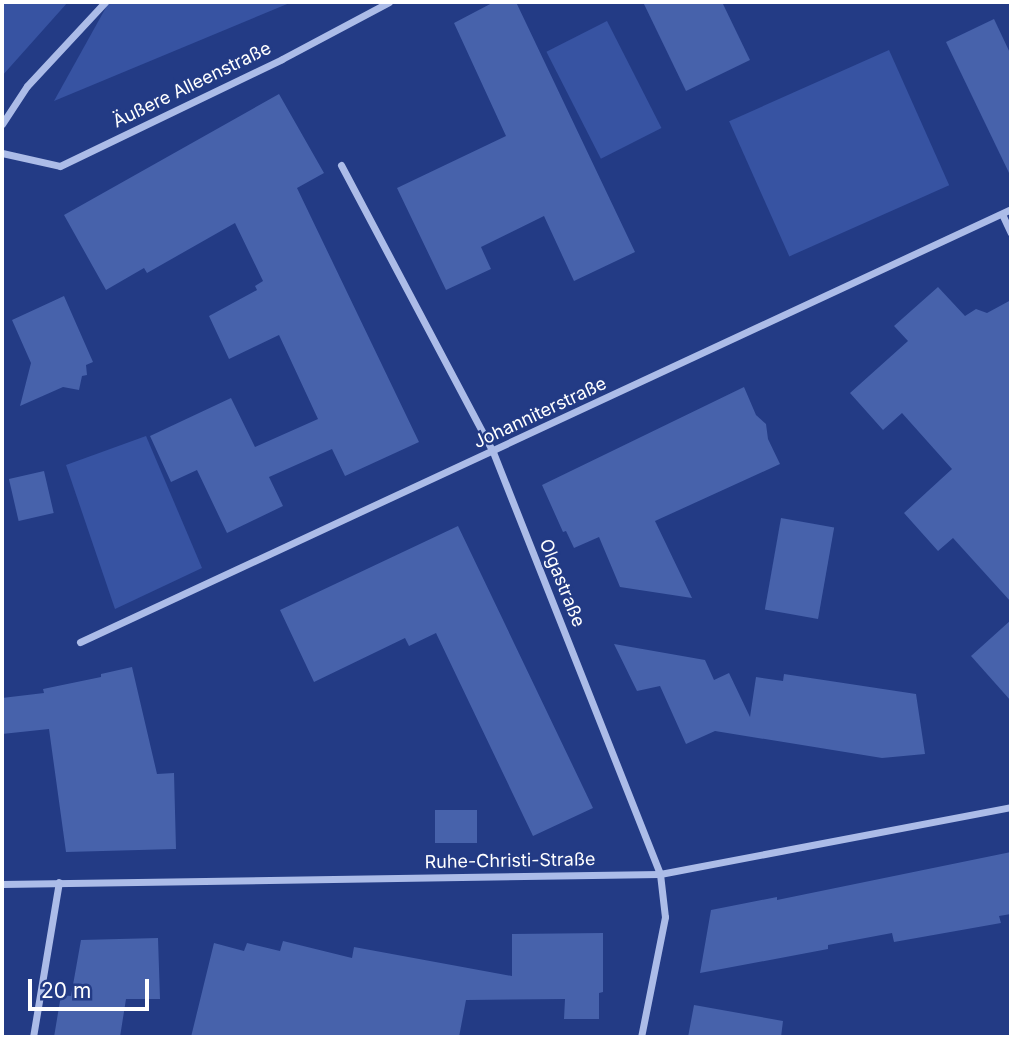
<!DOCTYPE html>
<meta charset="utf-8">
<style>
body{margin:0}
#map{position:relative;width:1013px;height:1039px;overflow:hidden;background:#233b85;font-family:Inter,sans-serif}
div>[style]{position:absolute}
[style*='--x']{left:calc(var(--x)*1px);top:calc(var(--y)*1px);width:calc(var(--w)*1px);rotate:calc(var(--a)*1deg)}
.green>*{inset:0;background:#3753a2;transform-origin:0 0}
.building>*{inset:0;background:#4762ab;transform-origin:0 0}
.street>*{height:7px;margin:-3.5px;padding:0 3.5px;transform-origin:3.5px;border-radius:3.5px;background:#acbce8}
span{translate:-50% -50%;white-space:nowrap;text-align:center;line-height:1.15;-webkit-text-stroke:5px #233b85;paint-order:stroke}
.street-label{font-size:18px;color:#fff}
.frame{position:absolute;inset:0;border:4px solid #fff;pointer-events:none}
.scale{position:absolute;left:28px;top:979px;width:121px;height:32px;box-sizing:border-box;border:4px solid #fff;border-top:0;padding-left:9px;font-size:21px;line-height:24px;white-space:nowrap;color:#fff;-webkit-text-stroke:5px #233b85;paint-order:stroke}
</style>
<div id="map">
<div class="green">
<i style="clip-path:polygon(2px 2px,68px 2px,2px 76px)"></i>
<i style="clip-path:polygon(109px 2px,292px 2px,54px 101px)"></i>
<i style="left:607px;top:21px;width:120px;height:68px;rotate:63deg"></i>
<i style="left:889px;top:50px;width:148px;height:175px;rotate:66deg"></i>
<i style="clip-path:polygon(146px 436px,202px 568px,115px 609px,66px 465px)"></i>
</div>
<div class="building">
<i style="clip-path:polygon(494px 2px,516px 2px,635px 252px,574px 281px,544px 216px,481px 247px,491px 269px,446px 290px,397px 188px,506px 136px,454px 23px)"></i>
<i style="clip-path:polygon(643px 2px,722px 2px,750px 60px,686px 91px)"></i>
<i style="clip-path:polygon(994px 19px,1011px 55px,1011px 177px,946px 42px)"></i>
<i style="clip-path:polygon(279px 94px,324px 173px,297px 188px,419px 442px,345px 476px,332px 449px,269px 477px,283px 506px,227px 533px,197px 470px,171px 482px,150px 436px,231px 398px,255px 447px,318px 419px,279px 335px,229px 359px,209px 316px,257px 290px,255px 286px,263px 281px,235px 223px,147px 273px,144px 268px,106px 290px,64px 215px)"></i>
<i style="clip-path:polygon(938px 287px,965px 316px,976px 309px,987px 313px,1011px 300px,1011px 602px,953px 538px,938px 551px,904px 513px,952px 469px,902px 413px,883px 430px,850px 393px,908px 341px,894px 326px)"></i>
<i style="clip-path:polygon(64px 296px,93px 362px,86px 365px,87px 375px,82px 376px,79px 390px,63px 387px,20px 406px,31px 363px,12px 320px)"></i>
<i style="clip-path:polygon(744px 387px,756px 415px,766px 424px,768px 439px,780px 464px,655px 521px,692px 598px,620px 587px,599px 537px,574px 548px,566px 531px,563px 532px,542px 485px)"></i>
<i style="left:44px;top:471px;width:43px;height:36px;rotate:77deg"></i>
<i style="left:781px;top:518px;width:54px;height:93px;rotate:10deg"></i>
<i style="clip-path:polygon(458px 526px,593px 808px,533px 836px,436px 633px,409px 646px,405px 638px,314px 682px,280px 610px)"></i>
<i style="clip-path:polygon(1011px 620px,1011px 701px,971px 656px)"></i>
<i style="clip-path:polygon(614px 644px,705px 660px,714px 680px,729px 673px,750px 717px,756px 677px,783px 681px,784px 674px,916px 694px,925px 754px,882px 758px,715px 731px,686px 744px,660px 686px,637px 691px)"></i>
<i style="clip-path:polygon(132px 667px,157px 774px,174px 773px,176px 849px,66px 852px,49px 729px,2px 734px,2px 698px,44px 693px,43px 689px,101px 677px,101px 674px)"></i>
<i style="left:477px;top:810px;width:33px;height:42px;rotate:90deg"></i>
<i style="clip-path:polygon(1011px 852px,1011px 914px,999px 916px,1001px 923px,894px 942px,892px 933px,828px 945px,828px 949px,700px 973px,711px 910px,777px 897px,777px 900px)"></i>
<i style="clip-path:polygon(603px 933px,603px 992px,599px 993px,599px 1019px,564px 1019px,565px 999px,466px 1000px,459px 1037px,191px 1037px,214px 943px,244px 951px,247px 943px,280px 951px,283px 941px,352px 958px,354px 947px,512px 976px,512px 934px)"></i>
<i style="clip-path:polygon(158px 938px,160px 999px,126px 999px,120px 1037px,54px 1037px,61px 995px,71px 996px,81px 940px)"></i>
<i style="clip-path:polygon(694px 1005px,783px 1021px,781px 1037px,688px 1037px)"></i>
</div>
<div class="street">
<i style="--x:2;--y:124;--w:45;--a:-56.7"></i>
<i style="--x:27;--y:86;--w:115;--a:-47.1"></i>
<i style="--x:2;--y:153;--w:59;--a:12.6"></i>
<i style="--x:60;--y:166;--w:246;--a:-25.7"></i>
<i style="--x:282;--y:59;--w:121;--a:-28"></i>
<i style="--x:341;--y:165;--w:325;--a:62.1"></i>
<i style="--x:493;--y:452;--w:454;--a:68.4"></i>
<i style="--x:660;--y:874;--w:43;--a:83.4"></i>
<i style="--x:665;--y:917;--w:122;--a:101.3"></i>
<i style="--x:1002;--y:214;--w:21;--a:65"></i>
<i style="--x:80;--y:642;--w:1027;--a:-24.94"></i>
<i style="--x:2;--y:884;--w:658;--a:-0.87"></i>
<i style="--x:660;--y:874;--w:357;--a:-10.8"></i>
<i style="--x:33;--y:1037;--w:157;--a:-80.5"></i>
</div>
<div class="street-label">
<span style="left:192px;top:85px;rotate:-26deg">Äußere Alleenstraße</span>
<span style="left:540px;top:413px;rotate:-25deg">Johanniterstraße</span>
<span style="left:562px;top:583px;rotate:68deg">Olgastraße</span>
<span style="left:510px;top:861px;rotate:-1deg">Ruhe-Christi-Straße</span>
</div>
<div class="frame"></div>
<div class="scale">20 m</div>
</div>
